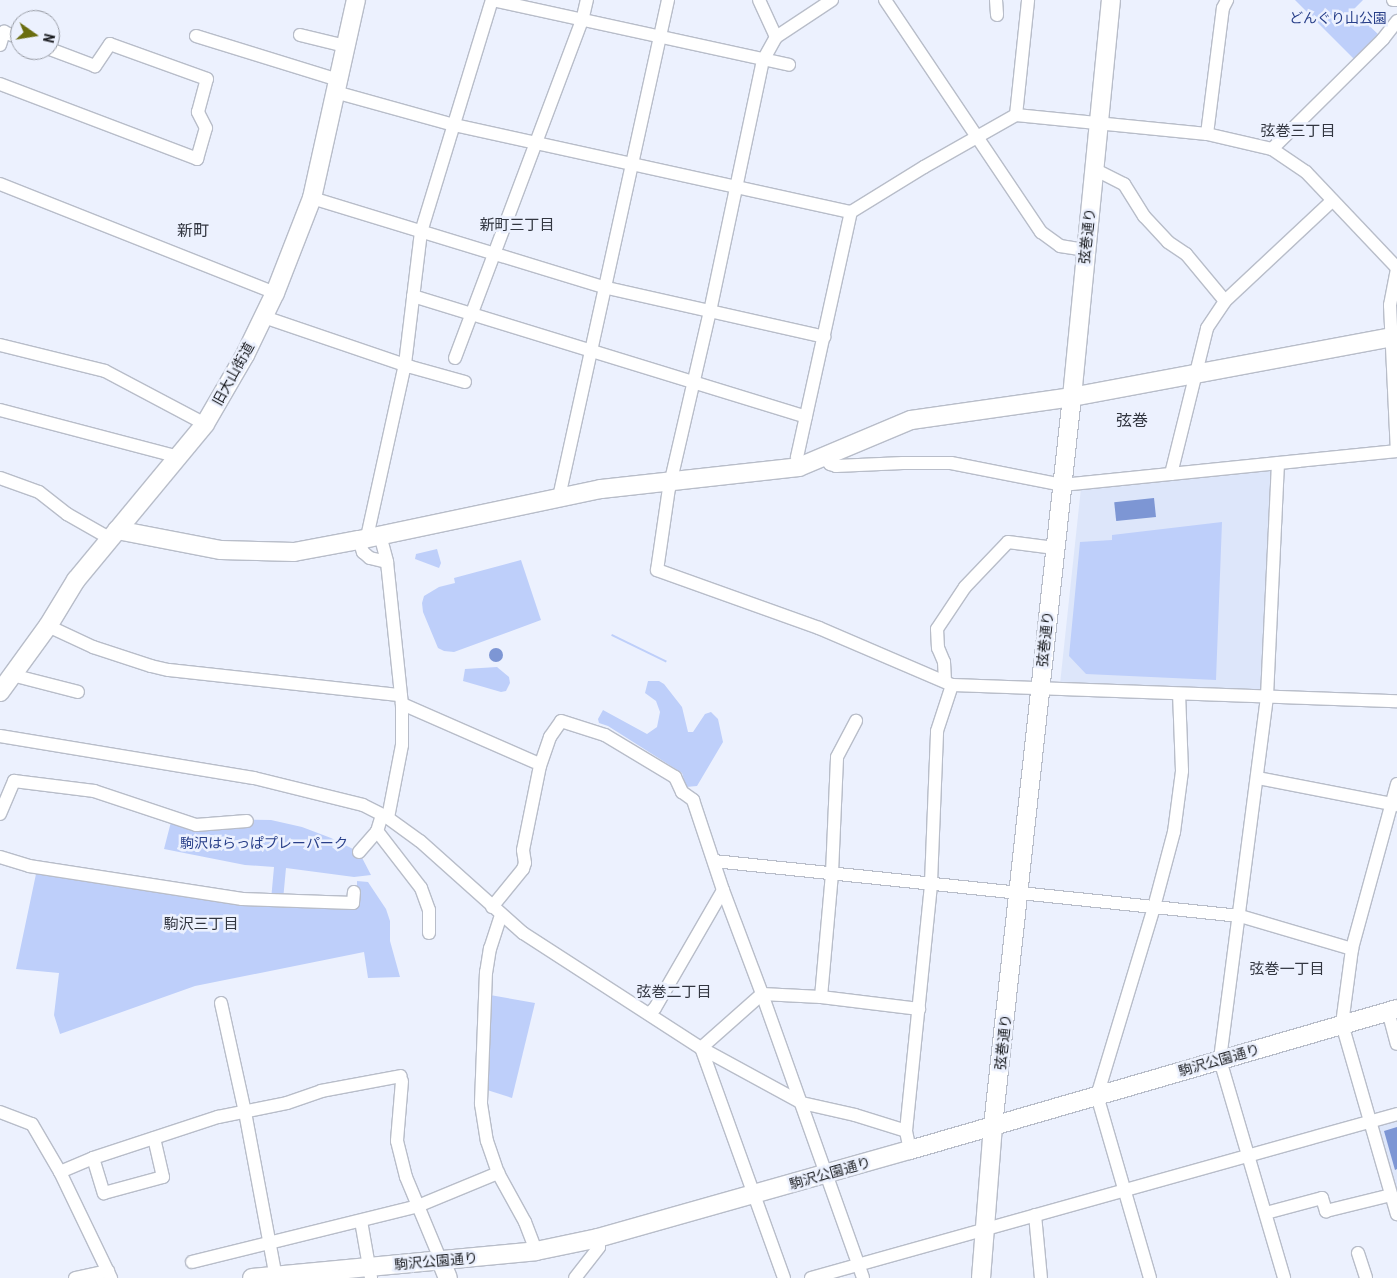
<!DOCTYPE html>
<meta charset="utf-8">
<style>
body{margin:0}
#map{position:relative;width:1397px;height:1278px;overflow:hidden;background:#ecf1fe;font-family:"Roboto Condensed","Noto Sans JP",sans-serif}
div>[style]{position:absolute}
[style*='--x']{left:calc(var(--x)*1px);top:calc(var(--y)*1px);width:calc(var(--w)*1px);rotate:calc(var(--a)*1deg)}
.built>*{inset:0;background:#dde6fa}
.green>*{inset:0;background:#becffa;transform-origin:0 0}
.water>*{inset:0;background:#7d96d4;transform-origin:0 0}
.round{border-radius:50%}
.roads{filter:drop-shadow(1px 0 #b8bdc9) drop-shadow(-1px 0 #b8bdc9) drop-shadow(0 1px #b8bdc9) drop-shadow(0 -1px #b8bdc9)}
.street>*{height:12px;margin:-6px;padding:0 6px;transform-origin:6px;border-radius:6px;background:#fff}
.secondary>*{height:18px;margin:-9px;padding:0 9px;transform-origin:9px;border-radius:9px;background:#fff}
span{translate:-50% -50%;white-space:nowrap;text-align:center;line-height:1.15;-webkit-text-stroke:5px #ecf1fe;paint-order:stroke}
.park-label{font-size:14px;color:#283f89}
.street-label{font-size:14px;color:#1a1c20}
.neighbourhood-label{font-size:15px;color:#323640}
.quarter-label{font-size:16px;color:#323640}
.north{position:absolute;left:10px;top:10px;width:50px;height:50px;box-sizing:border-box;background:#ecf1fe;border:1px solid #989ca5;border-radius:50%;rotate:103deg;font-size:14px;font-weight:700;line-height:20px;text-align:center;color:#1a1c20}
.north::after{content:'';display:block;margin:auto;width:18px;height:22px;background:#6a6d0f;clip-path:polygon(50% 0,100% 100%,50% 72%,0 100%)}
</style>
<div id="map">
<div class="built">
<i style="clip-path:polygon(1273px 469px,1263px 692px,1060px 684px,1081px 488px)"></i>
<i style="clip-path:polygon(1397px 1117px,1397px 1193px,1378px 1128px,1381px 1122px)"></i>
</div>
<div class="green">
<i style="clip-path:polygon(1295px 0,1363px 0,1353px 10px,1383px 39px,1358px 63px)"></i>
<i style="clip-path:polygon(1222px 522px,1216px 680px,1086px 674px,1069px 656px,1080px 542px,1112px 540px,1112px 535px)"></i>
<i style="clip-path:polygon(437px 549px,441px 563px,439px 568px,415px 559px,416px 554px)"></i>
<i style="clip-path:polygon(521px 560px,541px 620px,454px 652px,444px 651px,438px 648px,423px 612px,422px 603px,424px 596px,439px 587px,455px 583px,454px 578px)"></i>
<i style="left:612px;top:634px;width:61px;height:2px;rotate:26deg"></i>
<i style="clip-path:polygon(497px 667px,509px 677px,510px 683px,506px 691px,501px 692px,463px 681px,465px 669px)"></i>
<i style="clip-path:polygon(648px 681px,659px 681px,664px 684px,682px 707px,688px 732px,693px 732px,705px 714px,711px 712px,718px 719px,723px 742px,697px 786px,686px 787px,682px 773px,608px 726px,599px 723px,598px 719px,603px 710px,647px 734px,657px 727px,660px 712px,656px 701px,645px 693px)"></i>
<i style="clip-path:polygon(172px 818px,271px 820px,302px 827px,331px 838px,359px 852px,371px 875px,354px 877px,286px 868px,283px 900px,271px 900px,274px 867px,245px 865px,164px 849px)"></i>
<i style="clip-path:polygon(36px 874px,357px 906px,357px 881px,368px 882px,386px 909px,390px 921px,390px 941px,400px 977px,368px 978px,364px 952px,195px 986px,60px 1034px,54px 1015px,59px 973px,16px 969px)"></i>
<i style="clip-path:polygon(490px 995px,535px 1003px,512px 1098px,484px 1089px)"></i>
</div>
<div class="water">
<i style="left:1154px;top:498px;width:19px;height:40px;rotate:84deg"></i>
<i class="round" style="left:489px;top:648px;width:14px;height:14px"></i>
<i style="clip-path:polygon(1397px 1127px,1397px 1169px,1395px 1170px,1384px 1131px)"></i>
</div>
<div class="roads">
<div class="street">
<i style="--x:492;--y:0;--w:304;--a:12.3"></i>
<i style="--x:759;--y:0;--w:41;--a:65.3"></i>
<i style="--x:832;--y:0;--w:67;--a:146.5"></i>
<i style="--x:776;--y:37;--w:26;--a:119"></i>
<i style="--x:763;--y:60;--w:257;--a:101.9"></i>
<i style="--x:710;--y:311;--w:182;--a:103"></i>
<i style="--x:669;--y:488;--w:83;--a:98.3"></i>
<i style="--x:657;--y:570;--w:172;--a:19.7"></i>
<i style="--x:819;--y:628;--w:145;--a:23.2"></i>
<i style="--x:952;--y:685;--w:445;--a:2.1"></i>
<i style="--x:885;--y:0;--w:280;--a:56.1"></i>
<i style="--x:1041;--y:232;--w:24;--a:36"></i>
<i style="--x:1060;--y:246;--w:25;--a:9"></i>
<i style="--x:996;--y:0;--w:15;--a:86"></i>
<i style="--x:1393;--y:0;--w:4;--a:0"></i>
<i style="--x:300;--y:35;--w:46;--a:13.7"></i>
<i style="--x:196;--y:36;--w:149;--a:17.2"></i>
<i style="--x:0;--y:45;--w:14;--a:-73"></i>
<i style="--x:4;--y:32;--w:17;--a:21"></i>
<i style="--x:0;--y:84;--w:211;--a:20.8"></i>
<i style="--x:197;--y:159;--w:32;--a:-74"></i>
<i style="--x:206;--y:128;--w:18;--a:-117"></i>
<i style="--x:198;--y:112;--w:34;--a:-75"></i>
<i style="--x:207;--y:79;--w:103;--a:-160.2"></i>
<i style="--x:110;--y:44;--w:27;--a:124"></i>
<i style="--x:95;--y:66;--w:48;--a:-159.3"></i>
<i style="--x:335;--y:92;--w:123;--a:15.5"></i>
<i style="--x:454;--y:125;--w:406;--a:12.4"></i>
<i style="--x:1016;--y:115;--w:116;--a:-84"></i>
<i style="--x:1207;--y:134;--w:127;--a:-82.8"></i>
<i style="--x:1223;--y:8;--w:9;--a:-63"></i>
<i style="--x:1272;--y:149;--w:156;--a:-44.7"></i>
<i style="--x:1383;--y:39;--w:23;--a:-52"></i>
<i style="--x:1094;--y:169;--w:34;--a:27"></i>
<i style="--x:1124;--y:184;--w:38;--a:58"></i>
<i style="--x:1144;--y:216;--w:35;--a:47"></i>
<i style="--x:1168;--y:242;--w:22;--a:34"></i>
<i style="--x:1186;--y:254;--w:61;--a:50.3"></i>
<i style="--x:0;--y:184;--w:296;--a:21.6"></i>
<i style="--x:312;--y:198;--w:304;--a:17"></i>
<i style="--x:603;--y:287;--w:227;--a:12.7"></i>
<i style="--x:1397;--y:269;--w:37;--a:101"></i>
<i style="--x:1390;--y:305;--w:146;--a:87.3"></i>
<i style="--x:413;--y:296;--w:411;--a:17.1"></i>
<i style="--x:264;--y:317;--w:155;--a:18.8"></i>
<i style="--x:411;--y:367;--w:56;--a:15.5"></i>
<i style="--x:0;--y:345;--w:108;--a:13.9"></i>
<i style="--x:105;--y:371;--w:113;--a:27.9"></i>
<i style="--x:455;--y:358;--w:360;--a:-69.4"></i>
<i style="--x:582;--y:21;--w:22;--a:-77"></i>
<i style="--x:0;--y:410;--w:185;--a:14.7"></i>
<i style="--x:825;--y:455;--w:10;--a:61"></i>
<i style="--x:830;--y:464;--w:6;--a:18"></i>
<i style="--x:836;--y:466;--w:67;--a:-2.6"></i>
<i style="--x:903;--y:463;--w:48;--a:0"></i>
<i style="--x:951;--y:463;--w:113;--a:11.2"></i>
<i style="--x:1062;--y:485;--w:337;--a:-5.8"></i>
<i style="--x:1278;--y:463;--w:234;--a:92.7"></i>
<i style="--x:1267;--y:697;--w:366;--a:97.4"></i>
<i style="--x:1220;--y:1060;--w:227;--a:73.6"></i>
<i style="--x:799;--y:467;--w:10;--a:-101"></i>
<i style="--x:797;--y:457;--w:251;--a:-77.6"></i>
<i style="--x:851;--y:212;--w:86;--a:-31.7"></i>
<i style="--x:924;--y:167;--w:106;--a:-29.5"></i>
<i style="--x:1016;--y:115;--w:192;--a:5.7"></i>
<i style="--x:1207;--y:134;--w:67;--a:13"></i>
<i style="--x:1272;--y:149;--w:41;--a:34.1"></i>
<i style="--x:1306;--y:172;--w:132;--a:46.5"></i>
<i style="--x:1171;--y:474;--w:150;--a:-76.1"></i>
<i style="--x:1207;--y:328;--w:32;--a:-56"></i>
<i style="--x:1225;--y:301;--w:146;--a:-43.1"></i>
<i style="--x:0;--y:478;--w:41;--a:19.7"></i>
<i style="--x:39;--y:492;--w:36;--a:38"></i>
<i style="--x:67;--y:514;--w:48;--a:29.7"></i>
<i style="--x:559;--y:497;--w:509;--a:-77.63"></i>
<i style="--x:380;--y:535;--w:28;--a:75"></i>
<i style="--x:387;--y:562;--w:143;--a:84"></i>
<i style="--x:402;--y:704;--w:41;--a:90"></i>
<i style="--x:402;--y:745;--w:74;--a:100.9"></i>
<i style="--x:367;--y:537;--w:177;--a:-77.6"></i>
<i style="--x:405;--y:364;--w:133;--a:-83.1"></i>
<i style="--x:421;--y:232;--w:243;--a:-73"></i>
<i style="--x:359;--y:540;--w:13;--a:72"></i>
<i style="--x:363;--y:552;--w:9;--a:41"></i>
<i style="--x:370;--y:558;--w:17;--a:13"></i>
<i style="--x:48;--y:626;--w:50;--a:25"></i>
<i style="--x:93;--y:647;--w:61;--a:18.1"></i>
<i style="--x:151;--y:666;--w:18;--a:13"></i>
<i style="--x:169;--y:670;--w:233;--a:6.2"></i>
<i style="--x:12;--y:675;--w:68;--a:14.4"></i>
<i style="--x:945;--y:681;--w:19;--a:-93"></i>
<i style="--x:944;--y:662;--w:15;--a:-113"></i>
<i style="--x:938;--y:648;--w:19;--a:-93"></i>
<i style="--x:937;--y:629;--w:50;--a:-56.3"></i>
<i style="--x:965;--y:587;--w:62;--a:-46.3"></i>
<i style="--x:1008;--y:542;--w:47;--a:7.3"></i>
<i style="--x:402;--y:704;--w:145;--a:23.6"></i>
<i style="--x:0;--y:736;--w:257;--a:9.4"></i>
<i style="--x:254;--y:778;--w:112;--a:13.9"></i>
<i style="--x:363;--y:805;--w:28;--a:27"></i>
<i style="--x:388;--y:818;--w:39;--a:36"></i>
<i style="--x:420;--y:841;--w:138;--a:41.8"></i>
<i style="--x:523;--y:933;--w:212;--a:32.9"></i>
<i style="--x:701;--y:1048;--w:115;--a:28.6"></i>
<i style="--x:802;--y:1103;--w:54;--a:12.8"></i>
<i style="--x:855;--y:1115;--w:53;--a:17.4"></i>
<i style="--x:1258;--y:778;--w:142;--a:11"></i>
<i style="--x:1397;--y:784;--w:171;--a:105.3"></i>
<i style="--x:1352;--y:949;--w:76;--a:97.6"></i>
<i style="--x:1342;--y:1024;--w:198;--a:73.9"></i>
<i style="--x:0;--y:814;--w:36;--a:-67"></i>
<i style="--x:14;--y:781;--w:81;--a:7.1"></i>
<i style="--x:94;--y:791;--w:108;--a:18.4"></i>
<i style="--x:196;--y:825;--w:51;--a:-4.5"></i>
<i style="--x:382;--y:815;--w:17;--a:107"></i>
<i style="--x:377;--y:831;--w:72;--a:52.3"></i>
<i style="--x:421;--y:888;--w:23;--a:70"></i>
<i style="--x:429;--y:910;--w:23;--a:90"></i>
<i style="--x:359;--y:852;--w:28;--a:-49"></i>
<i style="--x:0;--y:857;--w:30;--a:17"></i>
<i style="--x:29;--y:866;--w:216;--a:8.8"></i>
<i style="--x:242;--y:899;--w:111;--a:2.1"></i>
<i style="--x:353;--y:903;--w:11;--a:-85"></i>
<i style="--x:714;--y:861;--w:529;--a:5.97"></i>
<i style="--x:1240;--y:916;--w:117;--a:16.4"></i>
<i style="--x:492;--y:907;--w:49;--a:-50.8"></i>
<i style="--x:523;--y:869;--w:6;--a:-72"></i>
<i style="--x:525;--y:863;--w:13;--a:-99"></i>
<i style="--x:523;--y:850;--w:86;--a:-78.6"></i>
<i style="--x:540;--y:766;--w:31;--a:-71"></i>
<i style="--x:550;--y:737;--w:19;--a:-55"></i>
<i style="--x:561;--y:721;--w:46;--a:17.7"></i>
<i style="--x:605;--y:735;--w:82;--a:31"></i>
<i style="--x:675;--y:777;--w:17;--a:65"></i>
<i style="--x:682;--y:792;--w:14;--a:36"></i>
<i style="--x:693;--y:800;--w:95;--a:71.6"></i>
<i style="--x:723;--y:890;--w:111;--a:69.4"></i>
<i style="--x:762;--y:994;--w:301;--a:70.4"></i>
<i style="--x:501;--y:915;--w:35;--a:108"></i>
<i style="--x:490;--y:948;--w:24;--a:99"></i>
<i style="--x:486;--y:972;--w:132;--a:92.2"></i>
<i style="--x:481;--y:1104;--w:37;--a:81"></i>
<i style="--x:487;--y:1141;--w:34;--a:71"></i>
<i style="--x:498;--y:1173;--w:56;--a:61.1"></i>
<i style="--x:525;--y:1222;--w:31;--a:69"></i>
<i style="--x:821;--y:997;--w:124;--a:-84.9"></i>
<i style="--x:832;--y:873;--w:116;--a:-87.5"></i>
<i style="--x:837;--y:757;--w:41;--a:-62.2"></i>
<i style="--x:221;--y:1003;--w:112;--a:77.6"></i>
<i style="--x:245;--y:1112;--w:169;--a:79.4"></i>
<i style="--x:1388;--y:1011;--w:34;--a:75"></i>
<i style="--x:649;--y:1014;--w:8;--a:-45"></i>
<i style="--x:655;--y:1008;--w:136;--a:-60"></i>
<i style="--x:402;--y:1081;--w:60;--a:94.8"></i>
<i style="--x:397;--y:1141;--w:37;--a:76"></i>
<i style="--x:406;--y:1177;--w:91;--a:67.4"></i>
<i style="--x:0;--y:1112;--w:34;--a:21"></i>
<i style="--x:32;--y:1124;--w:56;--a:59.7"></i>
<i style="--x:60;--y:1172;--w:118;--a:64.3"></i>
<i style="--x:910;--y:1150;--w:19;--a:-102"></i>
<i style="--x:906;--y:1131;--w:249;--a:-84.2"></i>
<i style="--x:931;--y:883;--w:152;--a:-87.7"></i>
<i style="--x:937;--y:731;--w:48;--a:-71.9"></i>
<i style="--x:93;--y:1158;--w:37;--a:73"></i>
<i style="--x:104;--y:1193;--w:61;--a:-15.2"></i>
<i style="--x:163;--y:1177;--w:40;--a:-103"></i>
<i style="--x:60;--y:1172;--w:36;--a:-23"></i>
<i style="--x:93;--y:1158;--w:132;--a:-18.2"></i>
<i style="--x:218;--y:1117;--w:70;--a:-11.5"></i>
<i style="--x:287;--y:1103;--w:36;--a:-19"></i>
<i style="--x:321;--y:1091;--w:81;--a:-10.6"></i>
<i style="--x:1266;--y:1213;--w:58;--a:-15"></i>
<i style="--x:1322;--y:1198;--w:14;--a:73"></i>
<i style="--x:1326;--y:1211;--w:67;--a:-13.8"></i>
<i style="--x:1035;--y:1215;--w:63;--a:84.6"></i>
<i style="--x:361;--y:1221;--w:58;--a:80"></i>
<i style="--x:1358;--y:1253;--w:26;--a:72"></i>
<i style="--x:192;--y:1262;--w:233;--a:-13.9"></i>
<i style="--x:418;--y:1206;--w:87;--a:-22.4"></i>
<i style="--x:75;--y:1278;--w:34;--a:-12"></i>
<i style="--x:575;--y:1278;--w:39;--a:-52"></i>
<i style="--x:599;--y:1247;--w:9;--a:-96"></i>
<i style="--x:784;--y:1278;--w:245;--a:-109.8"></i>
<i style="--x:701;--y:1048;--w:81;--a:-41.5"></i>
<i style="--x:762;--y:994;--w:59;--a:2.9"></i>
<i style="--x:821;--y:997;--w:99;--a:7"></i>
<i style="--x:811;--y:1278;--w:609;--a:-15.63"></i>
<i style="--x:1150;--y:1278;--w:190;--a:-106.2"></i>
<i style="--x:1097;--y:1096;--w:197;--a:-73.2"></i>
<i style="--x:1154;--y:907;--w:78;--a:-75.1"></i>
<i style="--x:1174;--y:832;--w:62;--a:-82.5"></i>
<i style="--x:1182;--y:771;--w:77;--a:-92.2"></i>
</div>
<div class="secondary">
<i style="--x:117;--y:530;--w:106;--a:10.9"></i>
<i style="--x:221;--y:550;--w:73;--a:1.6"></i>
<i style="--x:294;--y:552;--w:66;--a:-10.5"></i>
<i style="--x:359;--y:540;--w:247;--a:-11.9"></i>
<i style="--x:601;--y:489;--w:199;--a:-6.3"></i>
<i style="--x:799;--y:467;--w:121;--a:-22.8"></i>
<i style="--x:911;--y:420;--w:163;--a:-8.1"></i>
<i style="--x:1072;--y:397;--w:331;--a:-10.6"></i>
<i style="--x:0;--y:692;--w:82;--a:-54"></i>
<i style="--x:48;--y:626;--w:54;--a:-58.7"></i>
<i style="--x:76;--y:580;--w:202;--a:-50.4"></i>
<i style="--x:205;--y:424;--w:80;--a:-59.9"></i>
<i style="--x:245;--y:355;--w:69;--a:-64.2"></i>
<i style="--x:275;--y:293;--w:102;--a:-68.7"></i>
<i style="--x:312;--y:198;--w:203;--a:-77.5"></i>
<i style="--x:441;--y:1261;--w:18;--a:68"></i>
<i style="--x:252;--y:1278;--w:285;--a:-5.4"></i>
<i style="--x:536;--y:1251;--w:63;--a:-11.8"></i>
<i style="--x:598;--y:1238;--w:324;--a:-15.8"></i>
<i style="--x:910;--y:1150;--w:507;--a:-16.15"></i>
<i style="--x:981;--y:1278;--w:152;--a:-85.5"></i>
<i style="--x:993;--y:1126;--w:733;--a:-83.82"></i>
<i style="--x:1072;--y:397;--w:399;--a:-84.4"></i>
</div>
</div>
<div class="park-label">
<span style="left:1338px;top:18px">どんぐり山公園</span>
<span style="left:264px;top:843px">駒沢はらっぱプレーパーク</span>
</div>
<div class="street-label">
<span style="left:1087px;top:236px;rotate:-84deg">弦巻通り</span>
<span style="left:233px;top:374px;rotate:-61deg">旧大山街道</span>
<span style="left:1045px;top:639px;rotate:-84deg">弦巻通り</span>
<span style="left:1003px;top:1042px;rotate:-84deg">弦巻通り</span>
<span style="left:1219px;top:1060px;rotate:-16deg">駒沢公園通り</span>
<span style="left:830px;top:1173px;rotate:-16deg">駒沢公園通り</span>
<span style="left:436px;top:1261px;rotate:-5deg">駒沢公園通り</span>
</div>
<div class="neighbourhood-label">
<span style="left:1298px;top:132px">弦巻三丁目</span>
<span style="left:517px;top:226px">新町三丁目</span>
<span style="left:201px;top:925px">駒沢三丁目</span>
<span style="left:1287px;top:970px">弦巻一丁目</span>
<span style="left:674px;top:993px">弦巻二丁目</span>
</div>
<div class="quarter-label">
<span style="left:193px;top:231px">新町</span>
<span style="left:1132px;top:421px">弦巻</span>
</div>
<div class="north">N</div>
</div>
